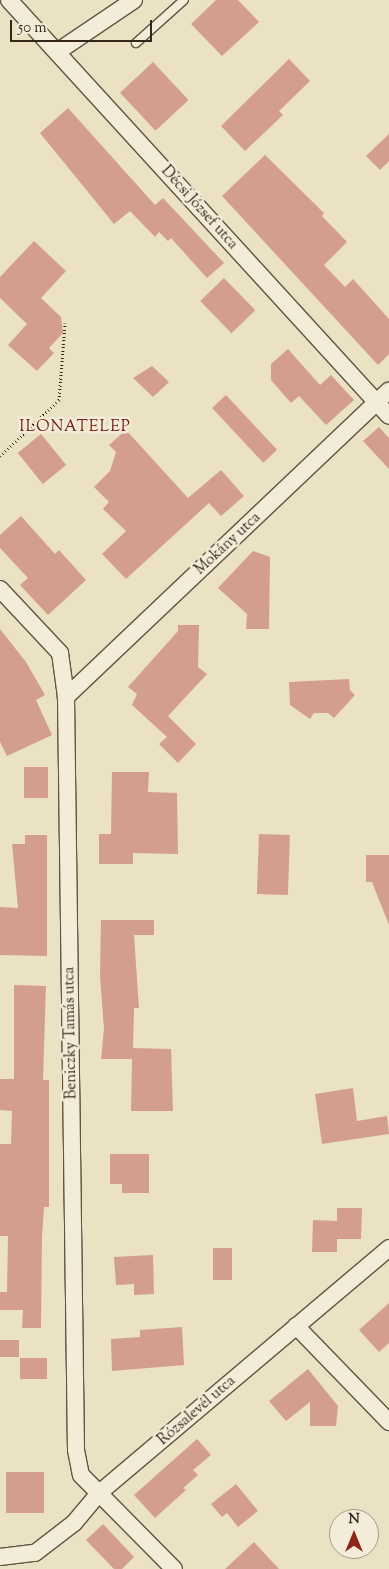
<!DOCTYPE html>
<meta charset="utf-8">
<style>
body{margin:0}
#map{position:relative;width:389px;height:1569px;overflow:hidden;background:#ebe1c3;font-family:"Sorts Mill Goudy",serif}
div>[style]{position:absolute}
[style*='--x']{left:calc(var(--x)*1px);top:calc(var(--y)*1px);width:calc(var(--w)*1px);rotate:calc(var(--a)*1deg)}
.building>*{inset:0;background:#d49e8f;transform-origin:0 0}
.path>*{height:3px;margin-top:-1.5px;transform-origin:0;background:repeating-linear-gradient(90deg,#36251a 0 1px,transparent 0 3.5px)}
.roads{filter:drop-shadow(1px 0 #635444) drop-shadow(-1px 0 #635444) drop-shadow(0 1px #635444) drop-shadow(0 -1px #635444)}
.lane>*{height:8px;margin:-4px;padding:0 4px;transform-origin:4px;border-radius:4px;background:#f2ecd8}
.street>*{height:16px;margin:-8px;padding:0 8px;transform-origin:8px;border-radius:8px;background:#f2ecd8}
span{translate:-50% -50%;white-space:nowrap;text-align:center;line-height:1.15;-webkit-text-stroke:5px #f2ecd8;paint-order:stroke}
.street-label{font-size:15px;color:#36251a}
.neighbourhood-label{font-size:16px;color:#7a1f14;letter-spacing:1px}
.north{position:absolute;left:329px;top:1509px;width:50px;height:50px;box-sizing:border-box;background:#f2ecd8;border:1px solid #a79c8c;border-radius:50%;rotate:0deg;font-size:14px;font-weight:700;line-height:20px;text-align:center;color:#36251a}
.north::after{content:'';display:block;margin:auto;width:18px;height:22px;background:#8f2418;clip-path:polygon(50% 0,100% 100%,50% 72%,0 100%)}
.scale{position:absolute;left:10px;top:20px;width:142px;height:22px;box-sizing:border-box;border:2px solid #36251a;border-top:0;padding-left:6px;font-size:15px;line-height:18px;white-space:nowrap;color:#36251a;-webkit-text-stroke:4px #f2ecd8;paint-order:stroke}
</style>
<div id="map">
<div class="building">
<i style="clip-path:polygon(216px 0,238px 0,259px 22px,222px 56px,191px 24px)"></i>
<i style="clip-path:polygon(289px 59px,310px 81px,279px 111px,283px 115px,245px 151px,221px 126px)"></i>
<i style="left:153px;top:62px;width:52px;height:45px;rotate:47deg"></i>
<i style="clip-path:polygon(68px 108px,155px 205px,163px 198px,224px 263px,207px 278px,171px 238px,168px 241px,159px 232px,155px 237px,130px 211px,114px 224px,40px 133px)"></i>
<i style="clip-path:polygon(389px 134px,389px 161px,380px 170px,366px 156px)"></i>
<i style="clip-path:polygon(265px 155px,324px 213px,322px 216px,347px 242px,324px 265px,345px 287px,353px 279px,389px 319px,389px 354px,378px 365px,222px 196px)"></i>
<i style="clip-path:polygon(34px 241px,66px 271px,41px 298px,61px 317px,63px 333px,49px 348px,54px 353px,37px 371px,8px 345px,27px 324px,0 298px,0 277px)"></i>
<i style="left:224px;top:278px;width:45px;height:33px;rotate:46deg"></i>
<i style="clip-path:polygon(288px 349px,320px 385px,331px 375px,354px 400px,326px 425px,299px 396px,291px 403px,271px 380px,271px 364px)"></i>
<i style="clip-path:polygon(152px 366px,169px 382px,153px 397px,133px 378px)"></i>
<i style="left:226px;top:395px;width:75px;height:19px;rotate:47deg"></i>
<i style="clip-path:polygon(379px 427px,389px 438px,389px 469px,363px 441px)"></i>
<i style="clip-path:polygon(126px 430px,188px 498px,221px 470px,244px 496px,221px 516px,209px 503px,126px 579px,102px 554px,126px 531px,103px 509px,109px 502px,94px 487px,110px 471px,116px 452px,109px 445px)"></i>
<i style="left:41px;top:434px;width:40px;height:30px;rotate:51deg"></i>
<i style="clip-path:polygon(21px 516px,55px 554px,59px 550px,86px 580px,48px 615px,20px 585px,28px 578px,0 548px,0 535px)"></i>
<i style="clip-path:polygon(253px 551px,270px 557px,269px 629px,246px 629px,247px 614px,218px 588px)"></i>
<i style="clip-path:polygon(178px 625px,199px 625px,198px 667px,207px 674px,168px 716px,196px 744px,178px 763px,159px 744px,167px 737px,132px 705px,137px 694px,128px 687px,178px 631px)"></i>
<i style="clip-path:polygon(0 629px,26px 662px,45px 695px,36px 700px,52px 735px,7px 756px,0 742px)"></i>
<i style="clip-path:polygon(349px 679px,350px 690px,355px 695px,334px 718px,328px 713px,314px 713px,310px 719px,290px 705px,289px 682px)"></i>
<i style="left:24px;top:767px;width:24px;height:31px"></i>
<i style="clip-path:polygon(112px 772px,149px 772px,148px 792px,177px 793px,178px 854px,133px 853px,133px 864px,99px 864px,99px 834px,111px 834px)"></i>
<i style="left:259px;top:834px;width:31px;height:60px;rotate:2deg"></i>
<i style="clip-path:polygon(25px 835px,47px 835px,47px 956px,0 955px,0 907px,18px 908px,12px 844px,25px 844px)"></i>
<i style="clip-path:polygon(366px 855px,389px 855px,389px 925px,372px 882px,366px 882px)"></i>
<i style="clip-path:polygon(101px 920px,154px 920px,154px 935px,134px 935px,139px 1008px,134px 1008px,133px 1048px,171px 1049px,173px 1111px,131px 1111px,132px 1059px,101px 1059px,104px 1029px,100px 976px)"></i>
<i style="clip-path:polygon(14px 985px,46px 986px,43px 1080px,49px 1080px,49px 1207px,44px 1207px,42px 1237px,41px 1328px,22px 1328px,23px 1310px,0 1310px,0 1292px,7px 1292px,8px 1236px,0 1236px,0 1144px,11px 1144px,12px 1111px,0 1110px,0 1079px,14px 1079px)"></i>
<i style="clip-path:polygon(353px 1088px,357px 1121px,387px 1116px,389px 1134px,322px 1144px,315px 1094px)"></i>
<i style="clip-path:polygon(110px 1154px,149px 1154px,149px 1193px,122px 1193px,122px 1184px,110px 1184px)"></i>
<i style="clip-path:polygon(337px 1208px,362px 1208px,361px 1239px,337px 1239px,337px 1252px,312px 1252px,313px 1220px,337px 1221px)"></i>
<i style="left:213px;top:1248px;width:19px;height:32px"></i>
<i style="clip-path:polygon(153px 1255px,154px 1294px,134px 1295px,134px 1284px,116px 1285px,114px 1257px)"></i>
<i style="clip-path:polygon(389px 1303px,389px 1343px,379px 1352px,359px 1330px)"></i>
<i style="clip-path:polygon(182px 1327px,184px 1365px,112px 1371px,111px 1339px,140px 1337px,140px 1330px)"></i>
<i style="left:0;top:1340px;width:19px;height:17px"></i>
<i style="left:20px;top:1358px;width:27px;height:21px"></i>
<i style="clip-path:polygon(308px 1369px,338px 1406px,336px 1426px,310px 1426px,310px 1402px,286px 1421px,269px 1401px)"></i>
<i style="clip-path:polygon(197px 1439px,211px 1455px,193px 1470px,198px 1475px,183px 1488px,186px 1490px,155px 1518px,134px 1495px)"></i>
<i style="left:6px;top:1472px;width:38px;height:41px"></i>
<i style="clip-path:polygon(236px 1484px,258px 1511px,238px 1527px,227px 1513px,222px 1517px,211px 1504px)"></i>
<i style="clip-path:polygon(103px 1524px,134px 1557px,122px 1569px,114px 1569px,86px 1540px)"></i>
<i style="clip-path:polygon(254px 1542px,279px 1569px,225px 1569px)"></i>
</div>
<div class="path">
<i style="--x:0;--y:456;--w:81;--a:-43.5"></i>
<i style="--x:59;--y:400;--w:77;--a:-85.5"></i>
</div>
<div class="roads">
<div class="lane">
<i style="--x:136;--y:43;--w:64;--a:-41.9"></i>
</div>
<div class="street">
<i style="--x:9;--y:0;--w:563;--a:47.59"></i>
<i style="--x:57;--y:52;--w:93;--a:-34"></i>
<i style="--x:0;--y:589;--w:88;--a:46.8"></i>
<i style="--x:60;--y:653;--w:44;--a:82.2"></i>
<i style="--x:66;--y:697;--w:753;--a:89.24"></i>
<i style="--x:76;--y:1450;--w:25;--a:79"></i>
<i style="--x:81;--y:1475;--w:132;--a:45.3"></i>
<i style="--x:66;--y:697;--w:445;--a:-43.5"></i>
<i style="--x:296;--y:1326;--w:134;--a:45.9"></i>
<i style="--x:0;--y:1557;--w:35;--a:-7"></i>
<i style="--x:35;--y:1553;--w:49;--a:-37.6"></i>
<i style="--x:74;--y:1523;--w:38;--a:-50"></i>
<i style="--x:98;--y:1494;--w:381;--a:-40.2"></i>
</div>
</div>
<div class="street-label">
<span style="left:199px;top:208px;rotate:48deg">Décsi József utca</span>
<span style="left:228px;top:544px;rotate:-43deg">Mokány utca</span>
<span style="left:71px;top:1033px;rotate:-91deg">Beniczky Tamás utca</span>
<span style="left:197px;top:1411px;rotate:-41deg">Rózsalevél utca</span>
</div>
<div class="neighbourhood-label">
<span style="left:75px;top:428px">ILONATELEP</span>
</div>
<div class="north">N</div>
<div class="scale">50 m</div>
</div>
